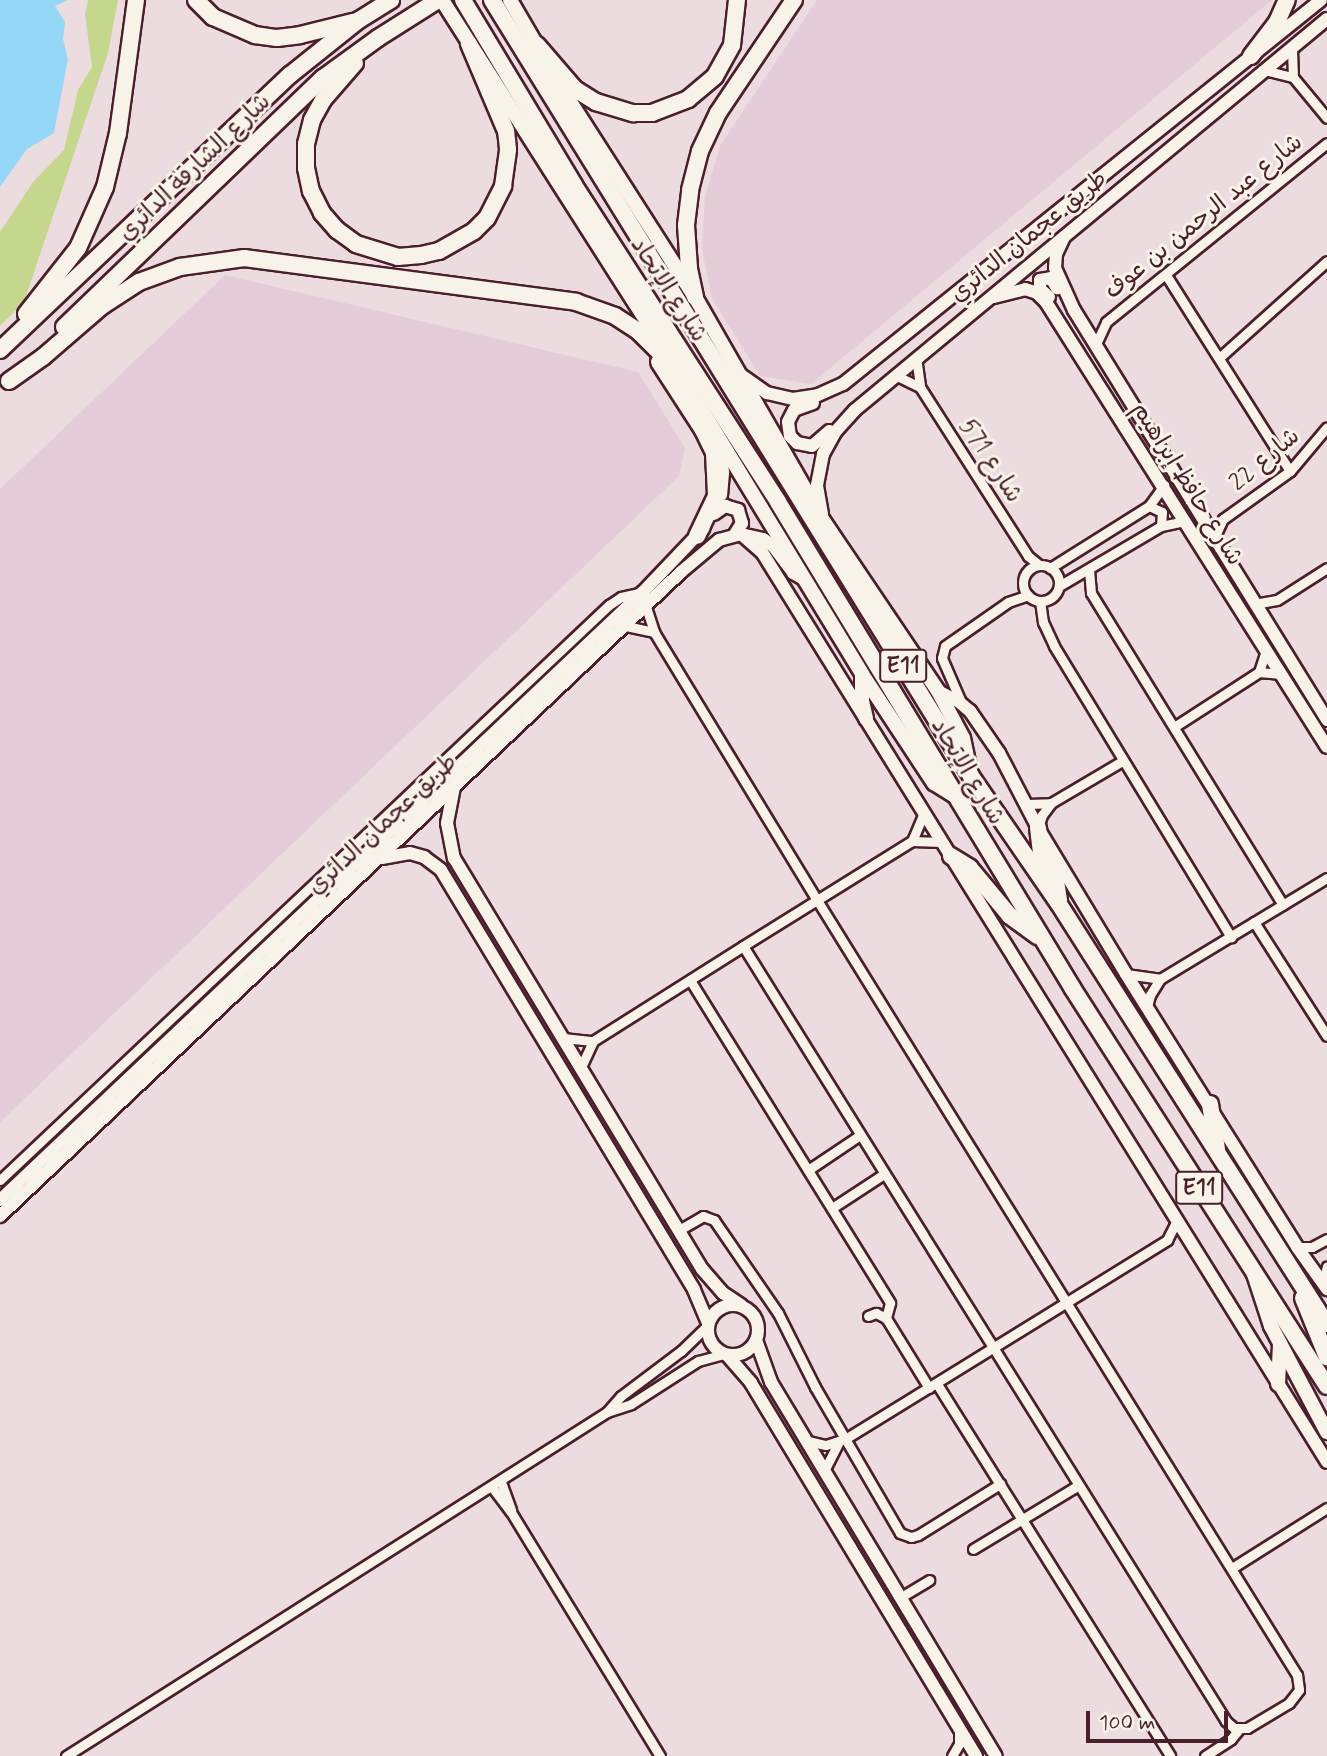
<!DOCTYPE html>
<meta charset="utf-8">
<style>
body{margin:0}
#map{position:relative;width:1327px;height:1756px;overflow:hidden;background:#ecdcdf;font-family:Mynerve,"Playpen Sans Arabic",sans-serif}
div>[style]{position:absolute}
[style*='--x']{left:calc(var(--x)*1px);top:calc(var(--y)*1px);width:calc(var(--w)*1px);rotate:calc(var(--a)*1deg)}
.built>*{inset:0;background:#e4ccd9}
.green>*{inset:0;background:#c4d78c}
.water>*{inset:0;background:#95d7f7}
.roads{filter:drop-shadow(2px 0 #4a1f2b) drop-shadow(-2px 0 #4a1f2b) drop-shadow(0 2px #4a1f2b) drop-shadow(0 -2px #4a1f2b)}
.street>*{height:9px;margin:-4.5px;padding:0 4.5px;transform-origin:4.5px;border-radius:4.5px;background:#f7f3e8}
.street>.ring{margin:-4.5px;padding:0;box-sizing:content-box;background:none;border:9px solid #f7f3e8;border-radius:50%}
.secondary>*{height:12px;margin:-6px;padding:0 6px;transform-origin:6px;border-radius:6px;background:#f7f3e8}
.secondary>.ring{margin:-6px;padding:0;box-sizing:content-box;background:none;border:12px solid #f7f3e8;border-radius:50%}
.primary>*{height:14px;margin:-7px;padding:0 7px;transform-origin:7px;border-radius:7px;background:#f7f3e8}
.highway>*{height:16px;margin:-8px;padding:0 8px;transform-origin:8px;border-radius:8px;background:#f7f3e8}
span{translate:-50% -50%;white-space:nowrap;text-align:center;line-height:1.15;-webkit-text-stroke:6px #f7f3e8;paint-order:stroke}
.shield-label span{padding:2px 5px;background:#f7f3e8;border:2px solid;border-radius:5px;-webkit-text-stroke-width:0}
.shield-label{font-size:23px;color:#4a1f2b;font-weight:700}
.street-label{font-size:24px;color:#4a1f2b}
.scale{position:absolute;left:1086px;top:1711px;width:142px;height:32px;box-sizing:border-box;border:4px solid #4a1f2b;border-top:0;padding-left:9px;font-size:21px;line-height:24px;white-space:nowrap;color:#4a1f2b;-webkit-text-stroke:5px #f7f3e8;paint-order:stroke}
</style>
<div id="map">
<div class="built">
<i style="clip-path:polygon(817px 0,1272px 0,811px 384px,760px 376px,712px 298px,702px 250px,705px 197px,720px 146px)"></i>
<i style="clip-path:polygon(225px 275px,638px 372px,685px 448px,679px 476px,0 1122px,0 489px)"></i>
</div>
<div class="green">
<i style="clip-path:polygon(88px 0,118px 0,108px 53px,24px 302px,0 326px,0 232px,33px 182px,64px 150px,78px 90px,92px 67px,85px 14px)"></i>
</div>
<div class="water">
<i style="clip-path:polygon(0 0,68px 0,55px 6px,65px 22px,63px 39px,68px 59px,54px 133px,27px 149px,0 187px)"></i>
</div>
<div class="roads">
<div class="street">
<i style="--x:1292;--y:49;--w:28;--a:88"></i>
<i style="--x:1293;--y:77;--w:53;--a:50.3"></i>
<i style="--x:1264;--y:70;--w:30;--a:14"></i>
<i style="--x:1166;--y:275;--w:232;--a:57.7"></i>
<i style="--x:1095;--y:346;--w:26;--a:-65"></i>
<i style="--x:1106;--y:322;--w:284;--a:-39"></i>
<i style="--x:916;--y:357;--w:30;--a:82"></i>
<i style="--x:920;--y:387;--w:201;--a:57.4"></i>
<i style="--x:1028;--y:556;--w:14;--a:39"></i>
<i style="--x:1219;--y:358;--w:145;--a:-41.9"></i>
<i style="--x:895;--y:375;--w:28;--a:26"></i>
<i style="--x:1149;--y:506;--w:14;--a:25"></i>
<i style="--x:1162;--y:512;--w:14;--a:94"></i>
<i style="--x:1214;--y:538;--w:21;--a:-65"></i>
<i style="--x:1223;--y:519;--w:82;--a:-35.6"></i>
<i style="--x:1290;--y:471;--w:57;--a:-49.9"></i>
<i class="ring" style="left:1023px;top:565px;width:27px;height:27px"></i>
<i style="--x:1050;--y:568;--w:117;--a:-32.1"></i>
<i style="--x:1149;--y:506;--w:26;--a:-54"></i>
<i style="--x:1089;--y:570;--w:23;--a:85"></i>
<i style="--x:1091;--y:593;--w:366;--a:58.4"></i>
<i style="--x:1059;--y:586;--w:118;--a:-30.5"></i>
<i style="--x:1161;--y:526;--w:25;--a:-12"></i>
<i style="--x:1040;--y:601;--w:21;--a:82"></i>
<i style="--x:1043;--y:622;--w:26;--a:65"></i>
<i style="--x:1054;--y:646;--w:341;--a:58.7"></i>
<i style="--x:1254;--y:604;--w:23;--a:-10"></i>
<i style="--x:1277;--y:600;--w:59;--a:-32.6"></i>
<i style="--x:646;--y:607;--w:26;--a:72"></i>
<i style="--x:654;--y:632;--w:314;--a:58.7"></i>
<i style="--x:817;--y:900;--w:912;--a:58.23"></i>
<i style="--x:1297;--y:1675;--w:15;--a:82"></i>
<i style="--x:1299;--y:1690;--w:16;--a:128"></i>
<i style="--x:1289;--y:1703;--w:49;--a:149.2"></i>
<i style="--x:1247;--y:1728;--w:13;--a:180"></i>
<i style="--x:1234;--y:1728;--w:11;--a:-139"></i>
<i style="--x:1226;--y:1721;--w:913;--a:-121.93"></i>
<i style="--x:626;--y:626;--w:29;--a:12"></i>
<i style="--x:1259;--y:672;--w:22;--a:5"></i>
<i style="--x:961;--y:702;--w:48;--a:-113.4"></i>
<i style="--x:942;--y:658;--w:12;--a:-76"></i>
<i style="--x:945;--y:646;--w:77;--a:-34.9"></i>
<i style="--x:1008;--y:602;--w:21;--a:-19"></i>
<i style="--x:1174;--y:727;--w:101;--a:-32.9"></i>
<i style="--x:1259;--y:672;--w:22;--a:-72"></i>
<i style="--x:1027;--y:804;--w:24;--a:-2"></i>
<i style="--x:1038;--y:828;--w:14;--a:-73"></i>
<i style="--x:1042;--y:815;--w:15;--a:-53"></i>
<i style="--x:1051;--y:803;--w:82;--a:-30.6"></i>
<i style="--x:912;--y:841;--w:30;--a:-67"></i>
<i style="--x:1254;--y:922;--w:135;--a:57.4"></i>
<i style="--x:1126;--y:974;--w:34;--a:8"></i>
<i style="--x:690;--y:980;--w:380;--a:58.2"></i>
<i style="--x:890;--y:1303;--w:16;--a:105"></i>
<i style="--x:1147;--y:1007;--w:12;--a:-76"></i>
<i style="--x:1150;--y:995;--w:19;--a:-58"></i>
<i style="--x:1160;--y:979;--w:195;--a:-31.2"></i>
<i style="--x:563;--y:1038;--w:30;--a:6"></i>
<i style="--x:581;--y:1067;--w:29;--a:-65"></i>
<i style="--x:593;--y:1041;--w:178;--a:-32.3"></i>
<i style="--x:743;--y:946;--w:199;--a:-31.9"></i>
<i style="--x:912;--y:841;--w:30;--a:2"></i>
<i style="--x:808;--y:1170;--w:63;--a:-33.9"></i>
<i style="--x:0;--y:1180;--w:838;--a:-43.36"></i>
<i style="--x:609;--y:605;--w:14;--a:-34"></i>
<i style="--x:621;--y:597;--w:22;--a:-13"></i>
<i style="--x:832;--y:1208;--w:62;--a:-33.2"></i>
<i style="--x:679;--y:1230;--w:28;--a:-30"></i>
<i style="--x:703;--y:1216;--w:12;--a:20"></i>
<i style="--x:714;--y:1220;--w:113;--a:55.5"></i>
<i style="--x:778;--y:1313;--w:83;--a:63.4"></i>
<i style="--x:815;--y:1387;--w:169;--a:59.8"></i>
<i style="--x:900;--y:1533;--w:12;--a:20"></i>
<i style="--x:911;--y:1537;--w:7;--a:-16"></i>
<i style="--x:918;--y:1535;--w:97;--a:-31.9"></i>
<i style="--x:1297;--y:1247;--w:15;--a:0"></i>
<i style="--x:1312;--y:1247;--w:17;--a:-28"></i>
<i style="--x:1323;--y:1282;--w:16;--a:-76"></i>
<i style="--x:868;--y:1316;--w:9;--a:-21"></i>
<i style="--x:876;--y:1313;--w:11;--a:27"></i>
<i style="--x:886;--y:1318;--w:82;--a:58.4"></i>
<i style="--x:937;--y:1384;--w:439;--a:57.9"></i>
<i style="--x:607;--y:1412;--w:25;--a:-18"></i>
<i style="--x:631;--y:1404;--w:80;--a:-32.7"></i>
<i style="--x:698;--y:1361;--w:27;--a:-15"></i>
<i style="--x:808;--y:1441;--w:18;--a:13"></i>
<i style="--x:826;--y:1445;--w:20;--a:-18"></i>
<i style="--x:845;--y:1439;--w:379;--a:-31.7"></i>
<i style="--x:1167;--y:1240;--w:22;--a:-63"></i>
<i style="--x:825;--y:1469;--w:30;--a:-63"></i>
<i style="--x:501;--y:1482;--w:30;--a:70"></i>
<i style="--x:492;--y:1487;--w:31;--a:53"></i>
<i style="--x:511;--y:1512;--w:286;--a:58.6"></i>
<i style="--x:973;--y:1549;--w:122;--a:-31.2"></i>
<i style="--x:1232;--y:1568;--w:112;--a:-32.3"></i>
<i style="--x:901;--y:1597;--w:33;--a:-31"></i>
<i style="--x:66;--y:1756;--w:641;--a:-32.45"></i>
<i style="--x:607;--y:1412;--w:21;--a:-49"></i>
<i style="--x:621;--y:1396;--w:75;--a:-36.9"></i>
<i style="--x:681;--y:1351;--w:37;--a:-44"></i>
<i style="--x:952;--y:1756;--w:14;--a:-60"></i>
<i style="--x:959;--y:1744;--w:16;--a:-90"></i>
<i style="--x:1205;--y:1756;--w:31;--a:-33"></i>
<i style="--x:1231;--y:1739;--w:13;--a:-51"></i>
</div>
<div class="secondary">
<i style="--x:1064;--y:237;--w:19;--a:115"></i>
<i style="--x:1056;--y:254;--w:14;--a:94"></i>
<i style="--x:1055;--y:268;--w:46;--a:65.7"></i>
<i style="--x:1074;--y:310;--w:482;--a:58.3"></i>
<i style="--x:994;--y:297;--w:32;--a:-14"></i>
<i style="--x:1025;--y:289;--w:13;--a:18"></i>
<i style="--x:1037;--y:293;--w:13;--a:45"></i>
<i style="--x:1046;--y:302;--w:526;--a:57.73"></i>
<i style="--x:1049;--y:297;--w:12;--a:-138"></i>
<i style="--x:1040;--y:289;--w:9;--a:-90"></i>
<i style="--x:1040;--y:280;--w:11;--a:-10"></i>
<i style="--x:1051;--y:278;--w:12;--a:59"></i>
<i style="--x:741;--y:375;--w:32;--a:35"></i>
<i style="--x:767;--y:393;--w:27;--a:13"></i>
<i style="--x:793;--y:399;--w:25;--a:-9"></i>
<i style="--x:818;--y:395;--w:27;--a:-24"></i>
<i style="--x:843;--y:384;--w:613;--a:-38.78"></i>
<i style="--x:813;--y:403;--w:20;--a:160"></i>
<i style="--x:794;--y:410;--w:13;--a:117"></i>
<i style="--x:788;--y:422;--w:14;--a:82"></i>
<i style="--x:790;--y:436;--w:10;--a:45"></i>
<i style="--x:797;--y:443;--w:15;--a:11"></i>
<i style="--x:812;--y:446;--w:23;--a:-41"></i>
<i style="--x:720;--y:447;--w:26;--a:83"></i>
<i style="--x:723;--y:473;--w:22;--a:95"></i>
<i style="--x:714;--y:514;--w:14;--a:-36"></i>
<i style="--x:725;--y:506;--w:14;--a:17"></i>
<i style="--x:738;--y:510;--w:14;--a:73"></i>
<i style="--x:742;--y:523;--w:13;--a:122"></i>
<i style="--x:822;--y:514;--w:29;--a:-100"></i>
<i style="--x:817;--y:485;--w:32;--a:-79"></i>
<i style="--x:823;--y:454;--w:26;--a:-61"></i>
<i style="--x:836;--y:431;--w:28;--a:-48"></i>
<i style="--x:855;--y:410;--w:613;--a:-39.64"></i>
<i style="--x:741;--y:534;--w:28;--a:41"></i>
<i style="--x:762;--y:552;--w:1071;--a:58.16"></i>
<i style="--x:938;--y:691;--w:22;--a:27"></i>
<i style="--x:958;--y:701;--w:16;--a:40"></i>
<i style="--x:970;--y:711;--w:51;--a:55.4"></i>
<i style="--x:999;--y:753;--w:85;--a:62.5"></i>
<i style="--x:1038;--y:828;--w:170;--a:58.9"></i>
<i style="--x:1126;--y:974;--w:322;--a:57.9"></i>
<i style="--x:1297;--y:1247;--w:52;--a:54.5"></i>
<i style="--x:454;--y:787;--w:37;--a:101"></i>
<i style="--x:447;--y:823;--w:36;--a:79"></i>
<i style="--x:454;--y:858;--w:480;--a:58.9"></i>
<i style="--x:702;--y:1269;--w:32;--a:49"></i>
<i style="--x:723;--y:1293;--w:22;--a:34"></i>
<i style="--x:382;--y:858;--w:28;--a:-10"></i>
<i style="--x:410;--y:853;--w:15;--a:16"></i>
<i style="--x:424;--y:857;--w:21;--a:37"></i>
<i style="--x:441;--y:870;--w:490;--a:58.9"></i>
<i style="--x:694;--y:1290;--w:36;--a:67"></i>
<i style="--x:0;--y:1200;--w:885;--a:-43.4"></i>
<i style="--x:643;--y:592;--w:87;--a:-46.4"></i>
<i style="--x:0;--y:1216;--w:937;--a:-43.4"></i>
<i style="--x:681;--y:572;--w:50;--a:-40.1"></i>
<i style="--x:719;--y:540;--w:23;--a:-15"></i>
<i style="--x:741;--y:534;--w:23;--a:13"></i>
<i style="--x:763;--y:539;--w:12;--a:35"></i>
<i style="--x:773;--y:546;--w:34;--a:53"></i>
<i style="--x:793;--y:573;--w:13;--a:29"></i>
<i class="ring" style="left:708px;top:1305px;width:38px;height:38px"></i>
<i style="--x:756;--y:1340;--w:45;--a:70.3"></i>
<i style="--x:771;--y:1382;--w:436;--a:59"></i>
<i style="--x:727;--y:1355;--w:37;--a:49"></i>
<i style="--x:751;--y:1383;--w:436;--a:58.9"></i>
</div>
<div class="primary">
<i style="--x:442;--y:0;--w:440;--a:57.5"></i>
<i style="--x:678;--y:371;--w:354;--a:58.7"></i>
<i style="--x:862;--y:674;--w:131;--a:56.6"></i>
<i style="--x:934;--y:783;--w:25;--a:32"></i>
<i style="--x:510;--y:0;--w:99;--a:59.8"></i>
<i style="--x:560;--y:86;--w:250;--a:57.4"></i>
<i style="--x:695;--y:297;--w:259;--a:60.2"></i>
<i style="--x:824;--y:522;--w:204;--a:56"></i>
<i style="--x:938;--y:691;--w:53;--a:62"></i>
<i style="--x:963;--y:738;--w:38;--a:78"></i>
<i style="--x:862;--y:674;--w:27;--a:90"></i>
<i style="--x:862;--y:701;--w:18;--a:77"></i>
<i style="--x:1254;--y:1274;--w:55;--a:71.9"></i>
<i style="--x:1271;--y:1326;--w:120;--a:62.2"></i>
<i style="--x:1278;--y:1384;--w:40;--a:-87.1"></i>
</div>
<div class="highway">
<i style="--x:196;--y:0;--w:24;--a:45"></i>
<i style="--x:213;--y:17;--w:46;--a:23.2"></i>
<i style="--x:255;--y:35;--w:22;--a:8"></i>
<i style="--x:277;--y:38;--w:23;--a:-7"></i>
<i style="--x:300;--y:35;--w:55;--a:-13.8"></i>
<i style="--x:463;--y:0;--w:216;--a:59"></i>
<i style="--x:574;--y:185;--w:377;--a:57.2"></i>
<i style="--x:778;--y:502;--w:569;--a:58.79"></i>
<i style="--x:1073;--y:989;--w:471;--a:57.4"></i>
<i style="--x:492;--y:0;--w:912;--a:58.31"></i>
<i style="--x:971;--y:776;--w:155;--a:55.5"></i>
<i style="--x:1059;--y:904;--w:498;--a:57.5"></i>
<i style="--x:537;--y:45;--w:58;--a:49.2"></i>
<i style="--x:575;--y:89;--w:25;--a:32"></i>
<i style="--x:596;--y:102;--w:39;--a:17"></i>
<i style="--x:633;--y:113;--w:19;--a:0"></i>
<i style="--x:652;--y:113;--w:39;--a:-21"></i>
<i style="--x:688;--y:99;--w:35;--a:-40"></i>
<i style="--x:715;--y:76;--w:35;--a:-61"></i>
<i style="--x:732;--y:45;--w:45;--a:-83.7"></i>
<i style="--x:1251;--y:56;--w:43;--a:-52.6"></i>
<i style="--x:1277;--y:22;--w:24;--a:-66"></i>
<i style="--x:355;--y:63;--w:49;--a:130.9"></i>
<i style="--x:323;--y:100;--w:23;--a:119"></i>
<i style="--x:312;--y:120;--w:25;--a:104"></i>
<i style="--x:306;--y:144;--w:24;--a:90"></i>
<i style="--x:306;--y:168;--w:24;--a:78"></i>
<i style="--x:311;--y:191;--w:25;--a:63"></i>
<i style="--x:322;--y:213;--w:23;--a:49"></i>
<i style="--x:337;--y:230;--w:24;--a:36"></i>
<i style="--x:356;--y:244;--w:44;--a:17.2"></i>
<i style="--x:398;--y:257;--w:23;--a:-5"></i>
<i style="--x:421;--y:255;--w:18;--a:-13"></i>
<i style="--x:439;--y:251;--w:40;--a:-29.7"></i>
<i style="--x:474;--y:231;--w:18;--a:-45"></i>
<i style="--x:487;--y:218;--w:36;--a:-63"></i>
<i style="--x:503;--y:186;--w:37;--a:-82"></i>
<i style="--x:508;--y:149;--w:18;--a:-96"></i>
<i style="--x:506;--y:131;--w:95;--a:-113"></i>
<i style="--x:695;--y:297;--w:30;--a:-102"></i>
<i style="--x:689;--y:268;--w:43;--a:-94"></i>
<i style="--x:686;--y:225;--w:35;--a:-83"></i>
<i style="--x:690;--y:190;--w:40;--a:-75.6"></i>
<i style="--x:700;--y:151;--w:42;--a:-64.7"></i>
<i style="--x:718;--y:113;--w:136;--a:-56.1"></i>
<i style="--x:26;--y:314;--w:84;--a:-51.8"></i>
<i style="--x:78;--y:248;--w:67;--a:-66.1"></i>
<i style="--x:105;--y:187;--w:56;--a:-76.5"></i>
<i style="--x:118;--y:133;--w:134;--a:-82.3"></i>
<i style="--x:64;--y:327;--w:359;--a:-43.9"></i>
<i style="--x:323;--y:78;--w:68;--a:-36"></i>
<i style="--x:378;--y:38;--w:71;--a:-32.3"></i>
<i style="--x:0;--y:350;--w:400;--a:-43.5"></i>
<i style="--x:290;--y:75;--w:88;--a:-38.6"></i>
<i style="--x:359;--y:20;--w:38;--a:-32"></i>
<i style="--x:659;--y:362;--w:81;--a:57.1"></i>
<i style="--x:703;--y:430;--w:25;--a:64"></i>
<i style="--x:714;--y:453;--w:43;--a:87.3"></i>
<i style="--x:716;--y:496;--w:44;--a:115.4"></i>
<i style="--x:9;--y:381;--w:42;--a:-35.2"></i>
<i style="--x:43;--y:357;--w:78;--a:-40.8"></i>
<i style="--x:102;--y:306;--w:44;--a:-33"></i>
<i style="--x:139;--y:282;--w:44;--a:-20.1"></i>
<i style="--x:180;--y:267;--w:65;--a:-8"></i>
<i style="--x:244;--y:258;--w:335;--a:7.5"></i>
<i style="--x:576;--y:302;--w:41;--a:19.7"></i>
<i style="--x:615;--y:316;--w:27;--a:33"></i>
<i style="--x:638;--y:331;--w:57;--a:45"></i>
<i style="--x:1038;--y:828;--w:23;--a:83"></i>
<i style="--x:1041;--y:851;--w:34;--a:63"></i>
<i style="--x:1056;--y:881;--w:20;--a:81"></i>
<i style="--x:951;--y:856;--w:22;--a:32"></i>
<i style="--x:970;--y:868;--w:62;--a:50.2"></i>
<i style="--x:1010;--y:916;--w:34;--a:36"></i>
<i style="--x:1210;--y:1104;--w:46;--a:81.2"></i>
<i style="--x:1303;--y:1298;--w:64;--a:67.9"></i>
</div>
</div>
<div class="shield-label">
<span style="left:903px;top:666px">E11</span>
<span style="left:1199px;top:1188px">E11</span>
</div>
<div class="street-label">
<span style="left:195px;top:168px;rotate:-44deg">شارع الشارقة الدائري</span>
<span style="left:1204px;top:217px;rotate:-39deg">شارع عبد الرحمن بن عوف</span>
<span style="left:1029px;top:237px;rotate:-39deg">طريق عجمان الدائري</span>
<span style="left:668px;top:290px;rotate:57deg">شارع الإتحاد</span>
<span style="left:1265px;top:460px;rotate:-40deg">شارع 22</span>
<span style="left:990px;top:461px;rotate:57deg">شارع 571</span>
<span style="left:1187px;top:484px;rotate:58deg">شارع حافظ إبراهيم</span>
<span style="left:967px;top:772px;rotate:59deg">شارع الإتحاد</span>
<span style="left:383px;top:825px;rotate:-43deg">طريق عجمان الدائري</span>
</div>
<div class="scale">100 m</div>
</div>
